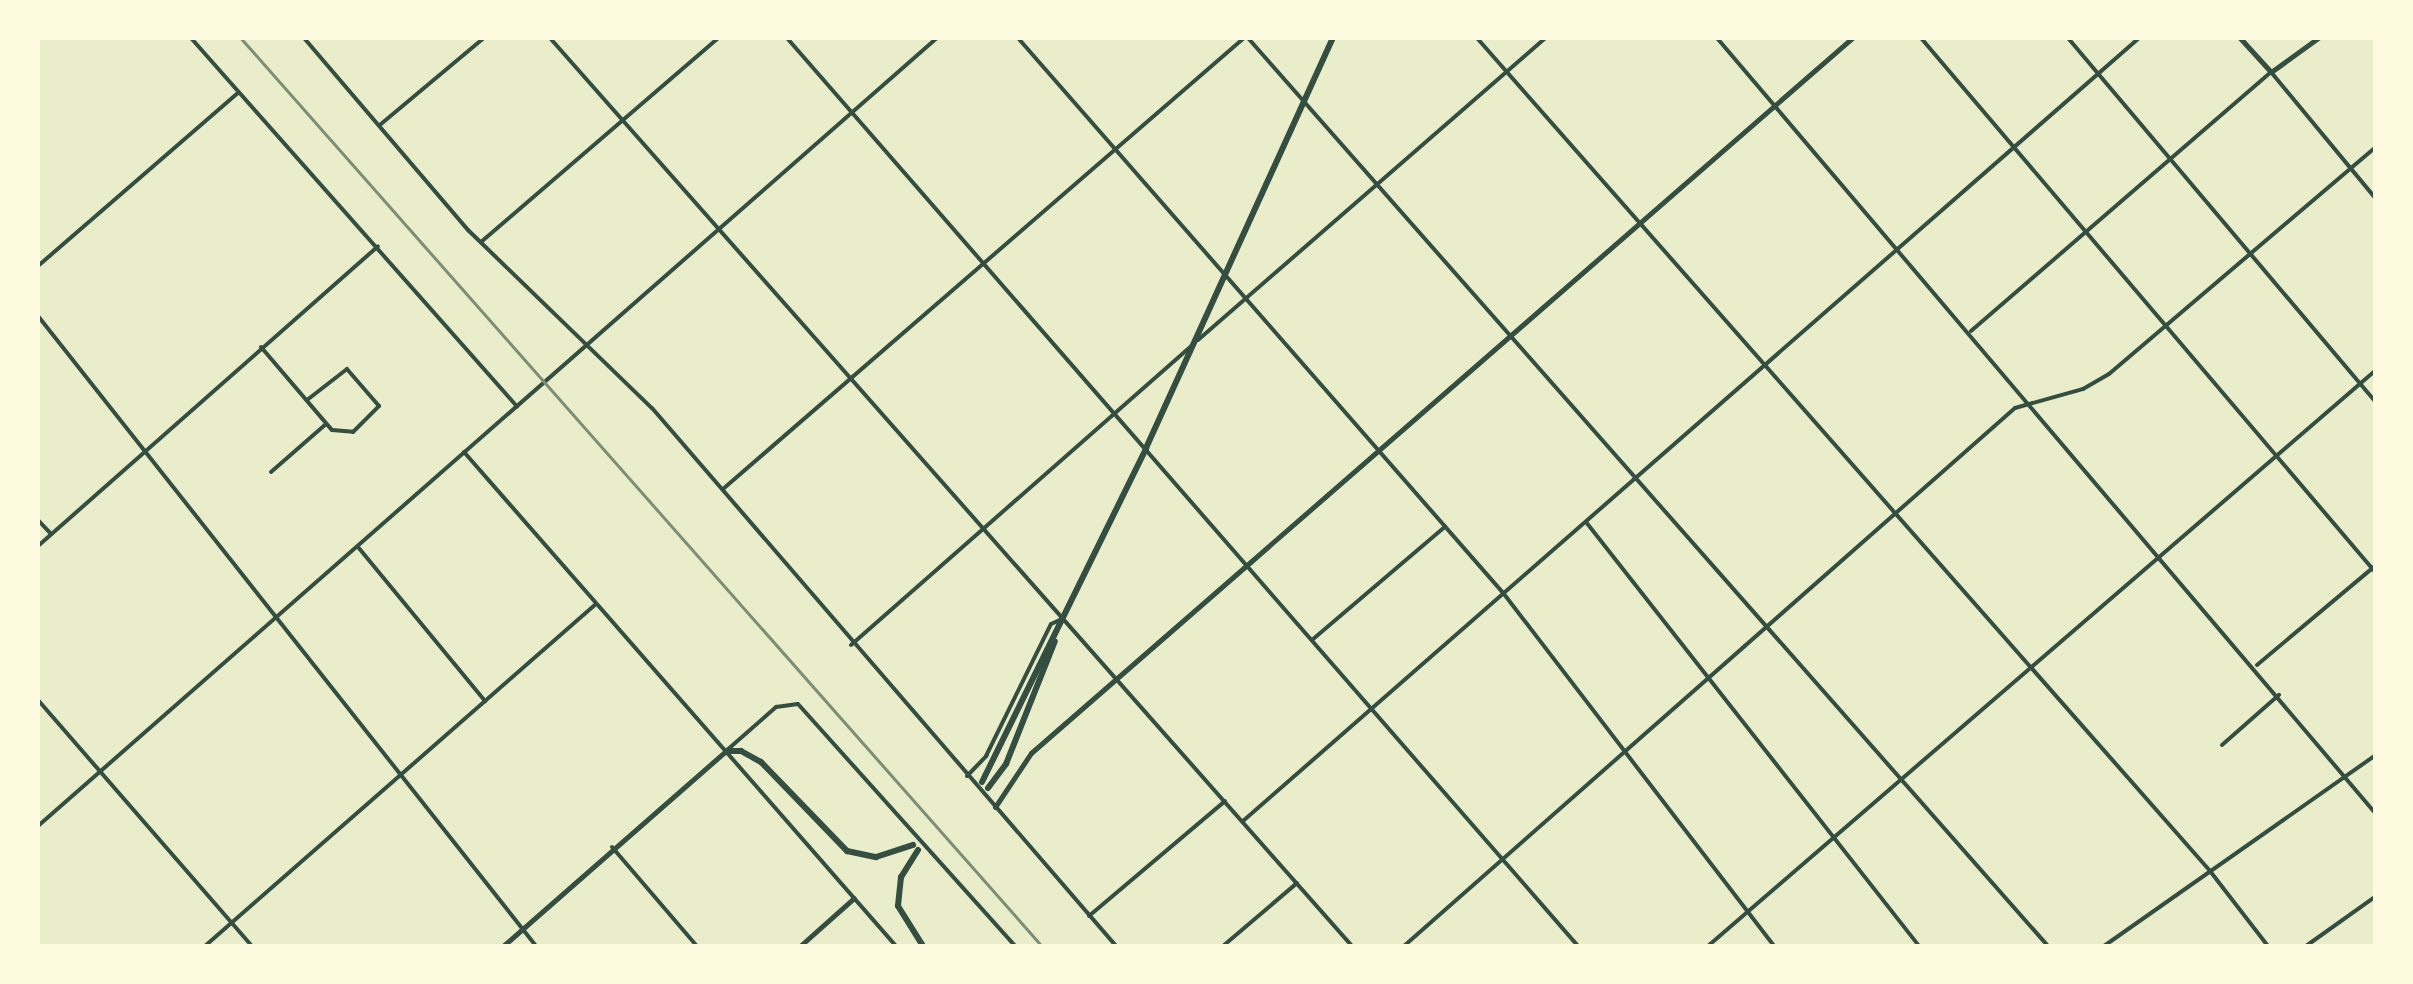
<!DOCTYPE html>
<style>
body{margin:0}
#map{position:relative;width:2413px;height:984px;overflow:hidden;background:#e9edc9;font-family:Figtree,sans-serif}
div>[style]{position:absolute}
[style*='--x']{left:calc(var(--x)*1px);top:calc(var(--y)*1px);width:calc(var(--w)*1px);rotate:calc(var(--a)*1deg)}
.minor>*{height:4px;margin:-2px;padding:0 2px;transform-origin:2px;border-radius:2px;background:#344e41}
.tertiary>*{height:5px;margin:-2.5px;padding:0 2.5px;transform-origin:2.5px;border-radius:2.5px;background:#344e41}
.secondary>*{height:6px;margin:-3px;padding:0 3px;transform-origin:3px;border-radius:3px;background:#344e41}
.rail>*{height:2.5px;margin:-1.25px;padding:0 1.25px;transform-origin:1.25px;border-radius:1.25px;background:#7c8e77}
span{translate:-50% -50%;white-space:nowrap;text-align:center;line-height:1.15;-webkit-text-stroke:10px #fefae0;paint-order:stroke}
.frame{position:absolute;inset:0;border:40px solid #fefae0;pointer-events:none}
</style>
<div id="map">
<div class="minor">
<i style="--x:191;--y:38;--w:492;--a:48.5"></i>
<i style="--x:304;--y:38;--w:253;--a:49.5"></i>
<i style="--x:468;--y:230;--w:256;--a:44.1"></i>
<i style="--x:652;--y:408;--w:710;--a:49.22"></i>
<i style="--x:550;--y:38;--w:1211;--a:48.55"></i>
<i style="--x:787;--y:38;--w:1204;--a:48.94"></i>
<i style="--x:1018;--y:38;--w:738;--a:48.84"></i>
<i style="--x:1504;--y:594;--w:444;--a:52.5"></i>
<i style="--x:1248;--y:38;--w:1210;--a:48.62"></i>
<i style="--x:1477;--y:38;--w:1110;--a:48.65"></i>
<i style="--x:2210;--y:871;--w:95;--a:52.3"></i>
<i style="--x:1717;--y:38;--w:1018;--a:49.66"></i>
<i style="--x:1921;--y:38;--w:702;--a:49.62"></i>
<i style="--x:2068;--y:38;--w:477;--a:49.8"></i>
<i style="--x:381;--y:124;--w:134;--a:-39.9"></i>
<i style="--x:481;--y:242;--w:313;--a:-40.7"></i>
<i style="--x:38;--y:266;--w:264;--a:-40.9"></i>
<i style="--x:38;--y:316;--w:803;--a:51.67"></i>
<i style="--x:1971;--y:331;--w:396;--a:-40.8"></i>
<i style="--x:2271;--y:72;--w:165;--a:50.4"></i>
<i style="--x:1198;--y:340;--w:461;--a:-41"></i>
<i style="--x:261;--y:347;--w:109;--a:49.5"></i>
<i style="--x:332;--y:430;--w:21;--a:5"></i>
<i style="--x:353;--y:432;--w:37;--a:-45"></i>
<i style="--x:379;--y:406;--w:49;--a:-130.9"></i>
<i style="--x:347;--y:369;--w:51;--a:142.2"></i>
<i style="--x:464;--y:452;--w:656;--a:48.83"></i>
<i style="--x:271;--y:472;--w:73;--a:-41.1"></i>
<i style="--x:723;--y:489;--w:689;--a:-40.88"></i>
<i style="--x:38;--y:520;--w:19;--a:47"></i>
<i style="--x:1586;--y:522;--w:539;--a:51.85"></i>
<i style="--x:38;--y:546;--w:453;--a:-41.4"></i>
<i style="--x:358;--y:547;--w:200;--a:50.5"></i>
<i style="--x:1312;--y:640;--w:175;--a:-40.4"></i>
<i style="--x:851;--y:645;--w:453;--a:-41.3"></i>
<i style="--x:2257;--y:665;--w:155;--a:-40"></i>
<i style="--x:38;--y:700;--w:326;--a:49"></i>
<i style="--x:2222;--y:745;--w:76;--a:-41.3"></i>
<i style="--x:726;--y:751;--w:67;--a:-41.3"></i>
<i style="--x:776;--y:707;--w:22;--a:-8"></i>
<i style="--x:798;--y:704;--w:325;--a:48.1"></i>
<i style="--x:967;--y:776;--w:28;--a:-46"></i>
<i style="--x:986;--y:756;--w:147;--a:-63.8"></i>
<i style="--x:1051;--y:624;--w:10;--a:-24"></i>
<i style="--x:1243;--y:821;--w:1190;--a:-41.15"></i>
<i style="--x:38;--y:826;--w:1195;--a:-41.24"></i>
<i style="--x:612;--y:847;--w:130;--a:49.4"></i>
<i style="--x:1089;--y:916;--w:178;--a:-40.2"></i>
<i style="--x:205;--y:946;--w:519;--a:-41.18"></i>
<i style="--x:1223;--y:946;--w:97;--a:-40.4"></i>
<i style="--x:1404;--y:946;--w:814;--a:-41.36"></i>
<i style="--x:2015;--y:408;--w:71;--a:-15.6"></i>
<i style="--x:2083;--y:389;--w:30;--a:-30"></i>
<i style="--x:2109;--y:374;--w:350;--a:-40.4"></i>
<i style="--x:1708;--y:946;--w:882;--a:-40.77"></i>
<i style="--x:2104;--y:946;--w:332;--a:-35.1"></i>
<i style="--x:2306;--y:946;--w:86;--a:-35.5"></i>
</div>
<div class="tertiary">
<i style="--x:2240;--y:38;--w:46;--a:47.6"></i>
<i style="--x:2271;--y:72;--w:58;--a:-35.9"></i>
<i style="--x:995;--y:807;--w:65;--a:-56.3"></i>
<i style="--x:1031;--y:753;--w:1089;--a:-41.05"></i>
<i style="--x:503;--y:946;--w:296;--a:-41.2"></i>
<i style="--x:800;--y:946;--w:72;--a:-41.6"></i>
</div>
<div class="secondary">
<i style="--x:726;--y:751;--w:15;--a:0"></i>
<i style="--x:741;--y:751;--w:23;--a:29"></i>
<i style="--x:761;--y:762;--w:124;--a:46"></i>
<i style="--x:847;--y:851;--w:30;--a:12"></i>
<i style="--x:876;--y:857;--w:39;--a:-18"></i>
<i style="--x:982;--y:782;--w:372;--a:-63.8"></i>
<i style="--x:1146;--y:448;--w:451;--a:-65.5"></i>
<i style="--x:988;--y:788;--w:30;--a:-53"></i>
<i style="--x:1006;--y:764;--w:132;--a:-68.3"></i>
<i style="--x:918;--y:850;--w:32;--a:122"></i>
<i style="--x:901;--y:877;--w:29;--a:96"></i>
<i style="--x:898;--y:906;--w:47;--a:58"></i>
</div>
<div class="rail">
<i style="--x:241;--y:38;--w:1211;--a:48.58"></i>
</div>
<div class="frame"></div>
</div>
